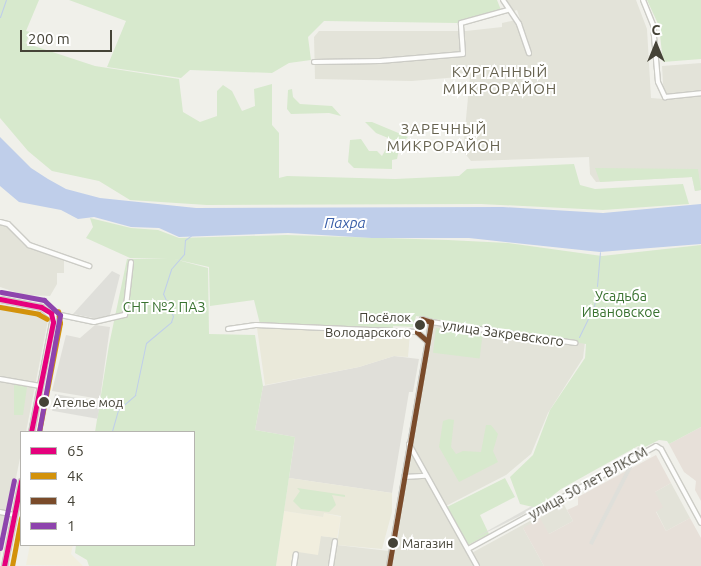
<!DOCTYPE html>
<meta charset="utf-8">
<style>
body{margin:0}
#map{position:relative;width:701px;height:566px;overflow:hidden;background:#f0f0ea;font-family:Ubuntu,sans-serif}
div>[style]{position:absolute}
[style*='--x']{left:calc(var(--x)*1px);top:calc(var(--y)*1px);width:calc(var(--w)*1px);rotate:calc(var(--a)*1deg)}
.residential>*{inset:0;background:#e3e3d9}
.commercial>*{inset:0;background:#f1eede}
.industrial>*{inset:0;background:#e0dfd9}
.education>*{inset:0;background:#eae9da}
.medical>*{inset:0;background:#e7e0d9}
.green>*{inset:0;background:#d7e9cd;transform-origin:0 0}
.parking>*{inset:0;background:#dfdfda;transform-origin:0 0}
.water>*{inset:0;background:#bfceea}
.stream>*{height:1px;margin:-0.5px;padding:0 0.5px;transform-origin:0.5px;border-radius:0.5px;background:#bfceea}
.roads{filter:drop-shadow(1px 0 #ccccc6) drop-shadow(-1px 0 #ccccc6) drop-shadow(0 1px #ccccc6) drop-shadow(0 -1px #ccccc6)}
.street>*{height:4px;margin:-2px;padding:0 2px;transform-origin:2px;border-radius:2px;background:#fdfdfc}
.secondary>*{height:5px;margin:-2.5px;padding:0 2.5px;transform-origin:2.5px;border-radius:2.5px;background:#f6f6ef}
.bus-1>*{height:5px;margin:-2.5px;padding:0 2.5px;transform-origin:2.5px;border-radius:2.5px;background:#e5007d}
.bus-2>*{height:5px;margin:-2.5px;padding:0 2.5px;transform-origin:2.5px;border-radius:2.5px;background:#d3920b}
.bus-3>*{height:5px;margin:-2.5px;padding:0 2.5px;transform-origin:2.5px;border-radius:2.5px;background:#7a4b2a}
.bus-4>*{height:5px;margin:-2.5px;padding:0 2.5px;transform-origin:2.5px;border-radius:2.5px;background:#8e44ad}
.dots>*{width:14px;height:14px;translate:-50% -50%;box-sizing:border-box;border:2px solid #fff;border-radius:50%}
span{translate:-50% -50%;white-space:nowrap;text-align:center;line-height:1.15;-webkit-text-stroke:4px #fff;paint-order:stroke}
.bus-label{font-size:13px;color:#454337}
.right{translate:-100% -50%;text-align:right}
.left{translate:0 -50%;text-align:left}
.park-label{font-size:14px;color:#397230}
.street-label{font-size:14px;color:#454337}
.neighbourhood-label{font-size:15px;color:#676350;letter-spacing:1px}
.water-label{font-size:15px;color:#3a5fa8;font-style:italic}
.legend{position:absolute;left:20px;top:431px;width:175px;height:115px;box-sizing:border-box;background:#fff;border:1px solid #b5b4af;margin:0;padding:6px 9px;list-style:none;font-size:15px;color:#454337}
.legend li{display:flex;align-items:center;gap:10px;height:25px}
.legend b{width:25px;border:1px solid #b5b4af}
.north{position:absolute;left:631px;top:20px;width:50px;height:50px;-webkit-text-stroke:4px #fff;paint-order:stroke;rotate:0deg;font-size:14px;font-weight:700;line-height:20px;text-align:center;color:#454337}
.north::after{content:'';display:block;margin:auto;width:18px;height:22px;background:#454337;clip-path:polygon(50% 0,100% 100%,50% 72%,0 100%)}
.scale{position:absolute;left:20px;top:30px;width:92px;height:22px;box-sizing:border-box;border:2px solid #454337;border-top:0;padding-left:6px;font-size:15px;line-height:18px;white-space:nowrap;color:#454337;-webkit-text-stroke:4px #fff;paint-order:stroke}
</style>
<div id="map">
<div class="residential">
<i style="clip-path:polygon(506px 0,636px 0,647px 29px,651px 98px,664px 99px,662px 66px,701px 63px,701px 190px,695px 191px,692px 177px,596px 182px,590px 174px,589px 157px,471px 161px,463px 151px,470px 76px,412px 81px,315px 79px,314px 37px,319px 31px,466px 31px,502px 27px,502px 23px,520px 19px,517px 10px,514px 11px)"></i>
<i style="clip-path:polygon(0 223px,6px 225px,22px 243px,43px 253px,64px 257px,64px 273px,57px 273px,57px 284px,50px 296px,24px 295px,0 287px)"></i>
<i style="clip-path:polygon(0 304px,41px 312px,48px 320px,26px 432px,21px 432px,21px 453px,0 558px)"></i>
<i style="clip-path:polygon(432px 324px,585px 342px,583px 358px,548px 413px,531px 454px,506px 475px,442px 508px,468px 555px,563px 503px,573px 521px,549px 534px,523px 528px,544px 566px,392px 566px)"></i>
<i style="clip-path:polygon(671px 483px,690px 518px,666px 531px,656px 511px,655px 492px)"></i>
<i style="clip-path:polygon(321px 536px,338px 538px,337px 545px,389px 551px,387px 566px,296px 566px,298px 552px)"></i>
</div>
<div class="commercial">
<i style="clip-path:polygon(284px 511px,323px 517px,324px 513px,341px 517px,337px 538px,321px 536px,318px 555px,298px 552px,294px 554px,292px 566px,276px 566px)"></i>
<i style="clip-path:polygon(30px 545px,73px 545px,71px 554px,83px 566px,26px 565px)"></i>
</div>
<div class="industrial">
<i style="clip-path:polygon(95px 325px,110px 327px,100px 399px,52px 391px,66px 335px,80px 338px)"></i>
<i style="clip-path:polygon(394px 356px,419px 359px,413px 392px,409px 392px,392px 493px,289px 478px,295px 437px,255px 430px,263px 386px,359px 367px)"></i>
</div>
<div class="education">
<i style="clip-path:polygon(257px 328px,410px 333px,408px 357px,394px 356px,359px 367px,265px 385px)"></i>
<i style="clip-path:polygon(289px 478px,392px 493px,392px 512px,382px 549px,337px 545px,341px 516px,324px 513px,323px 517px,284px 511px)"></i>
</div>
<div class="medical">
<i style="clip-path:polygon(701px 427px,701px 501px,695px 490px,696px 481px,684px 472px,669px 444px)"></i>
<i style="clip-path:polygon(656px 455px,671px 483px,655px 492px,663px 507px,656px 512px,666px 531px,690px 518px,701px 538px,701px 566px,544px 566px,523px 528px,540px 518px,549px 534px,573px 521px,567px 510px,578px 505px,578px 497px)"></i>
</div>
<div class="green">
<i style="clip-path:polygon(0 0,39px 0,26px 31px,30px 32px,26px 43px,22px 42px,95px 66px,179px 79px,183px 112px,200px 122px,217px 116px,217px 91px,223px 85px,232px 91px,242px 111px,255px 106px,254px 89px,272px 84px,272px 125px,279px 133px,279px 178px,287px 176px,395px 179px,459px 176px,467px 169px,574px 164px,580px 185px,595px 189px,683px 184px,689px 204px,603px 210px,481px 204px,207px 205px,130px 200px,99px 181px,52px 171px,28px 151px,0 118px)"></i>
<i style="clip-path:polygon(69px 0,497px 0,501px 10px,457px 23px,324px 21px,308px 37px,311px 60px,289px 63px,272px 73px,190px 70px,181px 78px,107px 67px,126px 21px)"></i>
<i style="clip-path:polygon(647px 0,701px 0,701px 59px,663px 62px,659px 26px)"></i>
<i style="clip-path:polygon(292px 89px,293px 97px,300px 104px,332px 106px,341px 116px,329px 113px,291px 114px,287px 109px,288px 90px)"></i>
<i style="clip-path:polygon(365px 122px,372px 122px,408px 137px,403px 142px,393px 140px,376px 133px)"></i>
<i style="clip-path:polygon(361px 139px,369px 151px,377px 151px,382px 156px,388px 145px,400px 145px,397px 159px,392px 160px,392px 169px,354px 168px,348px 162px,350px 140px)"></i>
<i style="clip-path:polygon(595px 168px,698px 169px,701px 190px,695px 191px,692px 177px,600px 182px)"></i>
<i style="clip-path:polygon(90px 218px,131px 228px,158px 230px,179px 238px,286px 235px,448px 240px,508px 243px,602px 256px,701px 245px,701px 427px,669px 444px,667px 441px,659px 440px,643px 448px,638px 446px,561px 489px,537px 508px,520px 504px,510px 477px,533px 455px,550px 410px,585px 358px,586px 344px,416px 316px,413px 327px,393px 326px,393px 329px,260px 324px,254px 300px,210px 306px,209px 267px,174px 259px,208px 268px,209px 334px,255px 335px,263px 386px,255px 430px,295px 437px,276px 566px,89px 566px,87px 560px,75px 553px,76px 545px,194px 545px,194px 432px,95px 432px,109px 345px,127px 259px,168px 259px,130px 258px,86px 238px,93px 227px)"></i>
<i style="left:436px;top:328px;width:47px;height:25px;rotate:7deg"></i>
<i style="clip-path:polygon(14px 384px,27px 387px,23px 415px,14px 415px)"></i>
<i style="clip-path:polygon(449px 419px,454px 420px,451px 447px,456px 454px,463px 451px,481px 452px,486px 425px,491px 425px,498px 434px,493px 451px,498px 462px,459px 482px,439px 447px,443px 421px)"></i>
<i style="clip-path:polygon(505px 478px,515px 497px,480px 515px,489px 534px,468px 545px,447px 507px)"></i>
<i style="clip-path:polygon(297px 488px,345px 495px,345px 497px,332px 495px,336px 505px,329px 512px,301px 509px,293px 501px,300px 491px)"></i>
</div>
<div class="parking">
<i style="clip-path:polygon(112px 271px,120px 275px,110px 315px,98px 319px,73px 314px)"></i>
<i style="left:55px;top:394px;width:46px;height:17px;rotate:10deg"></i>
<i style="left:638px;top:447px;width:4px;height:108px;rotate:27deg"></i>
<i style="clip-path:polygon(532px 506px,533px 508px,522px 515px,473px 539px)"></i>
</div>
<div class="water">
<i style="clip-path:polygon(0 137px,31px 168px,48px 179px,66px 189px,100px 198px,196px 208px,503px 207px,603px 213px,701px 204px,701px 244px,600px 252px,469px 238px,372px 238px,288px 233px,179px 237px,159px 228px,131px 227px,94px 217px,78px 219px,61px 210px,19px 202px,0 186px)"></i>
</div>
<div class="stream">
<i style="--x:0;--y:17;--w:18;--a:-71"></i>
<i style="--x:597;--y:286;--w:34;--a:-85"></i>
<i style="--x:579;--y:337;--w:34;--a:-64"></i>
<i style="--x:594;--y:306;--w:17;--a:-80"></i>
<i style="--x:112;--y:431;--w:22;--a:-74"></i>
<i style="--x:118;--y:410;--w:23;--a:-41"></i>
<i style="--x:135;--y:395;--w:53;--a:-78.1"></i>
<i style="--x:146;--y:343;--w:33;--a:-40"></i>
<i style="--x:171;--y:322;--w:6;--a:-72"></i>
<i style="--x:173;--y:316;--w:24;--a:-114"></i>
<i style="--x:163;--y:294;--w:26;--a:-72"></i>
<i style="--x:171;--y:269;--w:20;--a:-49"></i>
<i style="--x:184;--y:254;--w:14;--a:-86"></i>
<i style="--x:185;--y:240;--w:9;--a:-36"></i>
</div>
<div class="roads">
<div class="street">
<i style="--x:503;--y:0;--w:29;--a:56"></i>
<i style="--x:519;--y:24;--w:31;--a:71"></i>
<i style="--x:643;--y:0;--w:27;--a:68"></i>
<i style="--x:653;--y:25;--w:57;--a:85"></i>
<i style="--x:658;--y:82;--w:17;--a:65"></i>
<i style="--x:665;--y:97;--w:36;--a:-6"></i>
<i style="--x:314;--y:62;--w:66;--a:-0.9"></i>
<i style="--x:380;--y:61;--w:83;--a:-4.8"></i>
<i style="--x:463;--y:54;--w:31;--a:-94"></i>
<i style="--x:461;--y:23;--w:49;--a:-15.5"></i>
<i style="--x:0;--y:222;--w:8;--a:14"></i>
<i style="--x:8;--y:224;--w:30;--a:45"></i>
<i style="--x:29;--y:245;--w:64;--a:19.3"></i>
<i style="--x:51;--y:313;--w:44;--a:11.8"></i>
<i style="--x:94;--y:322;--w:32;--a:-13"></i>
<i style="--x:125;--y:315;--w:53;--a:-83.5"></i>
<i style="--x:431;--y:322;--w:146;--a:8.3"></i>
<i style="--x:228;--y:329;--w:28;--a:-8"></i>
<i style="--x:256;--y:325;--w:161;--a:2.5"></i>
<i style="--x:0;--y:379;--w:41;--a:9.9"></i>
<i style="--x:409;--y:444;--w:140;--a:60.9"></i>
<i style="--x:404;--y:477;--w:22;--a:-3"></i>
<i style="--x:0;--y:512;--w:14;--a:12"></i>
<i style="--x:468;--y:549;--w:214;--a:-28.7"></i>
<i style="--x:656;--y:446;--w:6;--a:31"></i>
<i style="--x:661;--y:449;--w:84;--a:61.6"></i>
<i style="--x:294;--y:566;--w:12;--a:-81"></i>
<i style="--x:331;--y:566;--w:25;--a:-81"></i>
<i style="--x:389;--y:566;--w:248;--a:-80.2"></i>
<i style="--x:431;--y:322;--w:9;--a:-162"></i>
<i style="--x:422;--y:319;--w:14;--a:111"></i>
<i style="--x:417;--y:332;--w:13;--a:42"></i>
</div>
<div class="secondary">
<i style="--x:0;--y:299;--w:42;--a:11"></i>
<i style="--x:41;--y:307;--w:16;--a:40"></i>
<i style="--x:53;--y:317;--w:117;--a:100.8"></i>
<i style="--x:4;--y:566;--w:87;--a:-78.7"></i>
</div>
</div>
<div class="bus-1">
<i style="--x:0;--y:299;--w:42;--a:11"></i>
<i style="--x:41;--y:307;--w:12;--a:31"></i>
<i style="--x:31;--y:432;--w:112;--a:-78.7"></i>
<i style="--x:53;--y:322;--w:9;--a:-103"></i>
<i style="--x:4;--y:566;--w:87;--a:-78.7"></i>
</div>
<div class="bus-2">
<i style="--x:0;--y:307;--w:39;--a:10"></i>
<i style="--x:38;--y:314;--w:10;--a:29"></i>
<i style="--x:39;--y:432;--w:111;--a:-79.1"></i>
<i style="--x:60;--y:323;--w:12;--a:-99"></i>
<i style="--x:12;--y:566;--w:49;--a:-79.4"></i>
</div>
<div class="bus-3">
<i style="--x:389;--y:566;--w:248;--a:-80.2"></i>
<i style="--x:431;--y:322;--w:9;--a:-162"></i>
<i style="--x:422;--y:319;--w:14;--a:111"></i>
<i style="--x:417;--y:332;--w:13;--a:42"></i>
</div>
<div class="bus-4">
<i style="--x:1;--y:292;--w:44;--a:10.5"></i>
<i style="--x:44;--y:300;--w:22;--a:43"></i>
<i style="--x:60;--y:315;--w:119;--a:100.2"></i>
<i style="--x:0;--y:548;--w:69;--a:-78.4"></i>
</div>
<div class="dots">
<i style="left:420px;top:325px;background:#454337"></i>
<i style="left:44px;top:402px;background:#454337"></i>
<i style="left:393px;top:543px;background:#454337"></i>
</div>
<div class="bus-label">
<span class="right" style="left:411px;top:325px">Посёлок<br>Володарского</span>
<span class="left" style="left:53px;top:402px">Ателье мод</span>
<span class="left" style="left:402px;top:543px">Магазин</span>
</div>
<div class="park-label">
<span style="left:621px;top:304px">Усадьба<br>Ивановское</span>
<span style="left:164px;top:307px">СНТ №2 ПАЗ</span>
</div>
<div class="street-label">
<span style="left:503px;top:333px;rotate:8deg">улица Закревского</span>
<span style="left:588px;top:483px;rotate:-29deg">улица 50 лет ВЛКСМ</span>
</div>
<div class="neighbourhood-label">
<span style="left:500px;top:80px">КУРГАННЫЙ<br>МИКРОРАЙОН</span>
<span style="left:444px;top:137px">ЗАРЕЧНЫЙ<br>МИКРОРАЙОН</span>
</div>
<div class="water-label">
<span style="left:345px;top:223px">Пахра</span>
</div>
<ul class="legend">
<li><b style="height:6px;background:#e5007d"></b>65</li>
<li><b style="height:6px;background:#d3920b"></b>4к</li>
<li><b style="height:6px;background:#7a4b2a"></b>4</li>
<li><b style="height:6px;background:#8e44ad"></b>1</li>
</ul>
<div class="north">С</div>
<div class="scale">200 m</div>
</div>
